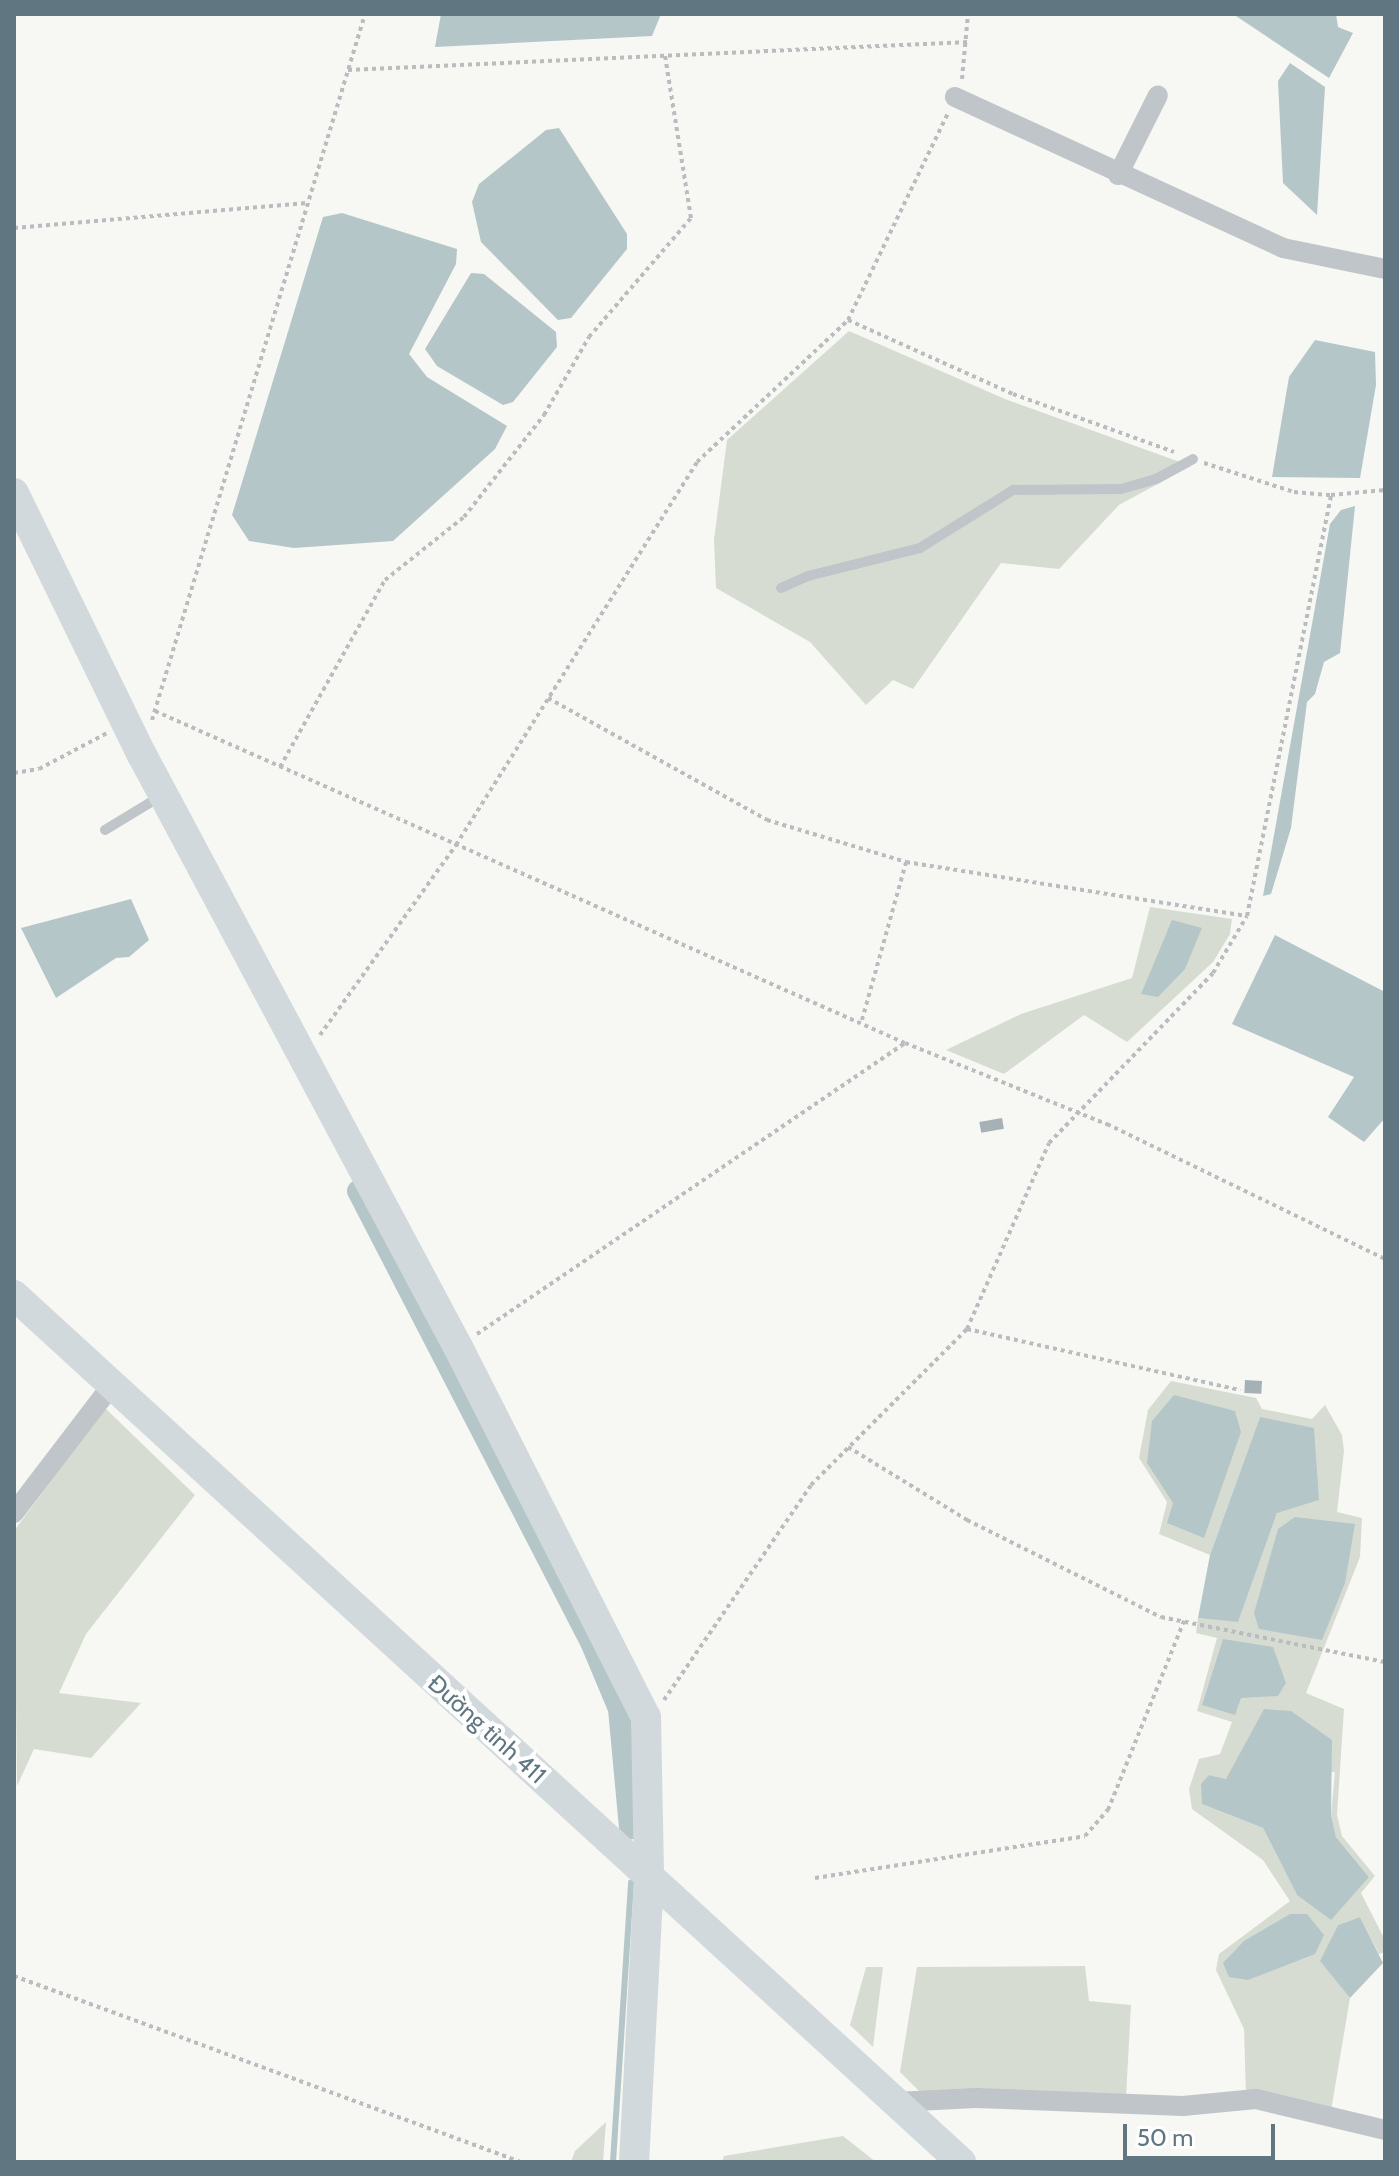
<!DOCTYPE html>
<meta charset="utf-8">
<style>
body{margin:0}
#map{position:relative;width:1399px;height:2176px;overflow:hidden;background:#f7f7f3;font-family:Cabin,sans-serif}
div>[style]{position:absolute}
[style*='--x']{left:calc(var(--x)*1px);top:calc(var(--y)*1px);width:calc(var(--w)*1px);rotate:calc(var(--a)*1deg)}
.green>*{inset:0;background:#d7dcd2}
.water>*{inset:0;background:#b5c6c8}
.stream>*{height:6px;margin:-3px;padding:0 3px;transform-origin:3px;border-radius:3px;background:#b5c6c8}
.canal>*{height:22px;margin:-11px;padding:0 11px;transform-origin:11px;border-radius:11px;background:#b5c6c8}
.building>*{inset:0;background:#a6b1b6;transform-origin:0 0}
.path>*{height:4px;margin-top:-2px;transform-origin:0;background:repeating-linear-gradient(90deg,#b9bdc0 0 4px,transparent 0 8px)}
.service>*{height:10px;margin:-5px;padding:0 5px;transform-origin:5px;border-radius:5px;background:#bfc5c8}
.minor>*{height:20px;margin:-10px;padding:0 10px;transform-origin:10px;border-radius:10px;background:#bfc5c8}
.secondary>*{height:30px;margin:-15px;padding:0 15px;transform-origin:15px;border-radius:15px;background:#d2d9dc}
span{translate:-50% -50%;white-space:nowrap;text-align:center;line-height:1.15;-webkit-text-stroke:8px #fff;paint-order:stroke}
.street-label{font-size:24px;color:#607681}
.frame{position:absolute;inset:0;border:16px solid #607681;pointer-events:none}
.scale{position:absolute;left:1123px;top:2124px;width:152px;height:36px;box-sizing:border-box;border:4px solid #607681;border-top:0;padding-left:10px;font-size:24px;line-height:28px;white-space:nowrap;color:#607681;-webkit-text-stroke:6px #fff;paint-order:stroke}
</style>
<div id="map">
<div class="green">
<i style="clip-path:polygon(849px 331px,1005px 399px,1191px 466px,1119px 505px,1059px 569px,1001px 563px,913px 689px,893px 680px,866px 705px,810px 642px,716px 588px,714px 540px,727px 440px)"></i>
<i style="clip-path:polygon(1150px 907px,1232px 919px,1230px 934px,1213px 962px,1127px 1042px,1084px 1015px,1004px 1074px,946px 1050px,1021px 1014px,1132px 978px)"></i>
<i style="clip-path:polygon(evenodd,1171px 1381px,1256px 1398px,1262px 1409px,1312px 1419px,1325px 1405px,1342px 1435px,1344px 1451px,1337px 1512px,1362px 1518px,1360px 1557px,1306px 1693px,1344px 1709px,1337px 1815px,1342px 1836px,1375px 1876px,1361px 1893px,1385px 1940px,1385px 1952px,1379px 1954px,1360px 1917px,1338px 1925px,1321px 1961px,1350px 1998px,1331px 2111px,1246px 2094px,1244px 2029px,1216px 1970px,1219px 1954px,1290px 1901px,1263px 1860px,1192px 1809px,1189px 1789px,1199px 1759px,1220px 1754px,1232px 1722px,1197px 1711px,1217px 1638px,1196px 1633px,1198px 1618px,1238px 1621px,1277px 1513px,1260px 1417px,1210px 1555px,1159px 1534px,1167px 1502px,1139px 1458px,1148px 1410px,1171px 1381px,1335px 1772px,1331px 1815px,1336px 1837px,1369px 1877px,1297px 1895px,1263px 1828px,1202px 1804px,1209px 1775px,1226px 1779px,1335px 1772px)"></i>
<i style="clip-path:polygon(105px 1408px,195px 1495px,86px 1634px,59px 1693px,141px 1703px,91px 1758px,34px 1749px,17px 1786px,14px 1531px)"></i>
<i style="clip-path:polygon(1085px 1966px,1089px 2001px,1131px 2005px,1126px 2097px,921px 2093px,900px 2072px,917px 1967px)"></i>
<i style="clip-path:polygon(866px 1967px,883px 1967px,873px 2047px,850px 2025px)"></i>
<i style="clip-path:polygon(606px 2122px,603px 2162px,571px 2162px,575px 2151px)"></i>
<i style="clip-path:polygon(843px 2136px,876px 2162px,722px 2162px,724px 2156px)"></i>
</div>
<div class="water">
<i style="clip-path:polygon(441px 14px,661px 14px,652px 36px,435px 47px)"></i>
<i style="clip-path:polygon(1233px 14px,1336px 14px,1338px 27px,1353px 33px,1329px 78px)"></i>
<i style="clip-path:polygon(1290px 63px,1325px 87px,1317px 215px,1283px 183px,1278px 81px)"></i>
<i style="clip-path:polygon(559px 128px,627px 234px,627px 249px,571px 318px,558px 320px,481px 242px,472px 202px,479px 184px,546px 130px)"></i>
<i style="clip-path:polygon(342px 213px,457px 249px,456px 264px,409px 354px,427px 377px,507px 426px,495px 449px,393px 541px,294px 548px,249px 541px,232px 515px,323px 217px)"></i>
<i style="clip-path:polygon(471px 273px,484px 274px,556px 332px,557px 347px,513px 402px,503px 405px,437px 366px,425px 349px)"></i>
<i style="clip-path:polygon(1315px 340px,1375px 352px,1376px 385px,1360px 478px,1272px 477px,1289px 377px)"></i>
<i style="clip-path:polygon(1355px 506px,1340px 653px,1324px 662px,1315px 694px,1307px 702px,1291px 828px,1271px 894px,1263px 896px,1330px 524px,1341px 510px)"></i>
<i style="clip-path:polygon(131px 899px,149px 940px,129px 957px,116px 958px,56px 998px,21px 928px)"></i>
<i style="clip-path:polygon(1172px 920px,1202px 928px,1185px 969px,1158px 997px,1141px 994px)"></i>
<i style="clip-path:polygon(1275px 935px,1385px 992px,1385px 1118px,1364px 1142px,1328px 1117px,1354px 1077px,1232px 1024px)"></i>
<i style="clip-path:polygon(1174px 1395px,1235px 1411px,1241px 1432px,1204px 1538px,1167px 1523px,1173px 1503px,1147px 1463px,1152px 1421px)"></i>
<i style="clip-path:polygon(1260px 1417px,1314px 1428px,1319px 1500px,1277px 1513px,1238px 1622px,1198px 1618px,1210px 1555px)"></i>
<i style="clip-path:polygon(1295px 1517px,1355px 1524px,1345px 1583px,1322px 1640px,1259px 1629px,1254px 1613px,1278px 1529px)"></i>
<i style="clip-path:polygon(1223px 1639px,1273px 1647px,1286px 1683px,1278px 1696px,1241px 1698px,1235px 1715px,1202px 1705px)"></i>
<i style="clip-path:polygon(1264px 1709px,1291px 1711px,1332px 1740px,1331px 1815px,1336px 1837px,1369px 1877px,1331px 1920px,1297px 1895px,1263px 1828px,1202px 1804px,1201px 1784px,1209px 1775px,1226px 1779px)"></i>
<i style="clip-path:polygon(1290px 1914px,1307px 1914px,1324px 1935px,1315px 1954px,1248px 1980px,1229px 1977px,1223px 1963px,1244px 1941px)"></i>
<i style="clip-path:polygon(1360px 1917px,1383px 1963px,1350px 1998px,1320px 1961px,1338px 1925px)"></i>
</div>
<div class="stream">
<i style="--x:613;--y:2162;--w:280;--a:-86.3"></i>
</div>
<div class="canal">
<i style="--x:358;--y:1191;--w:508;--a:62.68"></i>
<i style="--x:591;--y:1642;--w:73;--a:67.3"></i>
<i style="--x:619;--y:1709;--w:120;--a:84.7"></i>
</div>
<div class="building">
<i style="left:1002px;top:1118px;width:11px;height:23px;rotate:80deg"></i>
<i style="left:1245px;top:1380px;width:17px;height:13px;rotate:3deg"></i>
</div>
<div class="path">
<i style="--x:348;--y:70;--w:622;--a:-2.58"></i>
<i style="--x:962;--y:79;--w:65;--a:-84.7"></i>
<i style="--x:14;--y:228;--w:294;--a:-4.9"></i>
<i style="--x:848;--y:320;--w:181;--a:24.2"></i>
<i style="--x:1013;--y:394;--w:171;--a:19.8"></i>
<i style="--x:1204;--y:463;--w:95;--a:17.9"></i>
<i style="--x:1294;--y:492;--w:37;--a:5"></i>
<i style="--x:1331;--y:495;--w:54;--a:-5.3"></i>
<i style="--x:548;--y:698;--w:251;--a:29.1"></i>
<i style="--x:767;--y:820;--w:145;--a:16.8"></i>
<i style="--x:906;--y:862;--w:345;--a:9"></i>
<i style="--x:155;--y:711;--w:820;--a:23.88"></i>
<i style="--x:905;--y:1043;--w:218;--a:21.9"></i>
<i style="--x:1107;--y:1124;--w:309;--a:25.9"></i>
<i style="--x:152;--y:720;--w:737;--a:-73.21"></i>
<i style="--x:280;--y:767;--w:214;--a:-60.7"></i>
<i style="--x:385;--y:580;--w:101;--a:-38.6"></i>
<i style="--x:464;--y:517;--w:130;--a:-51.9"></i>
<i style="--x:544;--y:415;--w:90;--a:-60"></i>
<i style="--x:589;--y:337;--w:157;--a:-49.4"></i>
<i style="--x:691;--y:218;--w:164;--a:-99.1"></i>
<i style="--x:14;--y:773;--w:25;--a:-9"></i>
<i style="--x:39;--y:769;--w:77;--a:-27.9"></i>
<i style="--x:862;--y:1020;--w:164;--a:-74.4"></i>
<i style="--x:320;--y:1035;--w:234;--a:-54.4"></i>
<i style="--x:456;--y:845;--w:453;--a:-57.8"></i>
<i style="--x:697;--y:462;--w:207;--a:-43.2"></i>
<i style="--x:848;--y:320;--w:230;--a:-64.2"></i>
<i style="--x:967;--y:1329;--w:280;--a:12.6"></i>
<i style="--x:477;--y:1334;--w:518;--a:-34.21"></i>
<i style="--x:848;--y:1447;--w:140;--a:31.5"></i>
<i style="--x:967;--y:1520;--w:217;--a:26.6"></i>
<i style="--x:1161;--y:1617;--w:228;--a:11.4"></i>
<i style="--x:664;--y:1700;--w:260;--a:-55.6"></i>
<i style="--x:811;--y:1485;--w:221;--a:-45"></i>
<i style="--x:967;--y:1329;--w:203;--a:-66.2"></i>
<i style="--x:1049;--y:1143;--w:236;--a:-46"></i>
<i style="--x:1213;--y:973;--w:66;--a:-59.2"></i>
<i style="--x:1247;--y:916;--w:429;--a:-78.7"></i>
<i style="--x:815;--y:1878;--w:273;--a:-8.8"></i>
<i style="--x:1085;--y:1836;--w:35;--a:-49"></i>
<i style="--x:1108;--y:1810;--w:204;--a:-68.1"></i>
<i style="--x:14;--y:1976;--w:540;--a:20.15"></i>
</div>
<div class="service">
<i style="--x:781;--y:588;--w:30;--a:-24"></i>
<i style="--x:808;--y:576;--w:115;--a:-14"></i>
<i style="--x:920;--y:548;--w:110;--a:-31.9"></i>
<i style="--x:1013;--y:490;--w:108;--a:-0.5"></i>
<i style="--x:1121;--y:489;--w:36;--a:-16"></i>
<i style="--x:1156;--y:479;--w:42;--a:-28.4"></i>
<i style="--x:105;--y:830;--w:66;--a:-31.3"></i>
</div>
<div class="minor">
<i style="--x:955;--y:97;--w:361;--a:24.7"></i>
<i style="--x:1283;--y:248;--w:104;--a:11.6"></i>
<i style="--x:1118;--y:175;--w:89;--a:-63.4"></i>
<i style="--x:14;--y:1513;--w:160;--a:-52.6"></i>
<i style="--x:895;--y:2102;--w:81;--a:-2.8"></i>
<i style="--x:976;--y:2098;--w:207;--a:2.2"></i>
<i style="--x:1183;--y:2106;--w:73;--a:-5.5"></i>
<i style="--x:1256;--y:2099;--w:133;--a:13.5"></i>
</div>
<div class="secondary">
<i style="--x:14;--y:493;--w:292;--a:64"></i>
<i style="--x:142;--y:755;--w:671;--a:61.91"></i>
<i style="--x:458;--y:1347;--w:415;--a:63.1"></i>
<i style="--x:646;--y:1717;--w:160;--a:88.9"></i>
<i style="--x:649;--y:1877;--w:285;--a:93"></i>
<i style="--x:14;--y:1295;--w:1284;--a:42.47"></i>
</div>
<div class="street-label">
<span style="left:487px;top:1729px;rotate:42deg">Đường tỉnh 411</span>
</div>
<div class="frame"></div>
<div class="scale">50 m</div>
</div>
